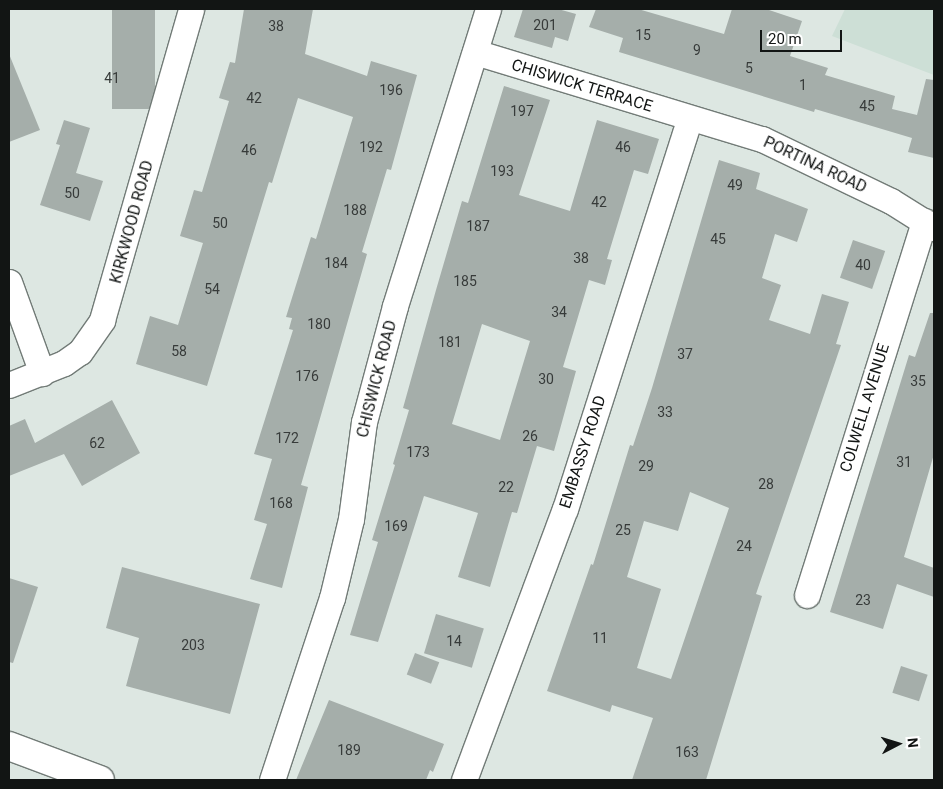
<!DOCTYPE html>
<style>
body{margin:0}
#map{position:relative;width:943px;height:789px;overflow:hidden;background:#dde7e2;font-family:Roboto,sans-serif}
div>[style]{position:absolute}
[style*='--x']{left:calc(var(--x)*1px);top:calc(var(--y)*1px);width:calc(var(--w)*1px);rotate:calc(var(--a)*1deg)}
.built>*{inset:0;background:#cddfd6}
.building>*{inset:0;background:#a5aeaa;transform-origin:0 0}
.roads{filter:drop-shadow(1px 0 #727b77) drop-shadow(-1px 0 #727b77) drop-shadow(0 1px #727b77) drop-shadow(0 -1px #727b77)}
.street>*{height:25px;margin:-12.5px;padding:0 12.5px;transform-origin:12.5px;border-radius:12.5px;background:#fff}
.secondary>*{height:28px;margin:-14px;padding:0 14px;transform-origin:14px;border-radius:14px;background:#fff}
span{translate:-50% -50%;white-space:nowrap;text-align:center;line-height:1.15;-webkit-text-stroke:5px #fff;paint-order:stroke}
.number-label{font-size:14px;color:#373b3a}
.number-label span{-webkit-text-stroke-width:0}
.street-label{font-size:16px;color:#121514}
.frame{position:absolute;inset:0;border:10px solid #121514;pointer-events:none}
.north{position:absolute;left:873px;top:719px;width:50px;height:50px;-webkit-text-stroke:4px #fff;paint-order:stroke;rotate:85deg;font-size:14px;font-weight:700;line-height:20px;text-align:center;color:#121514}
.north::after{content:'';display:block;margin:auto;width:18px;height:22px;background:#121514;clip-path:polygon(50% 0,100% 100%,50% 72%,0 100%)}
.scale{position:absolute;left:760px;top:30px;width:82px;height:22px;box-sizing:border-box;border:2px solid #121514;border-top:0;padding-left:6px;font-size:15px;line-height:18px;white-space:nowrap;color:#121514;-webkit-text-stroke:4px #fff;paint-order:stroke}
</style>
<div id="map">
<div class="built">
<i style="clip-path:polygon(845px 9px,934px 9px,934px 75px,832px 36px)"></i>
</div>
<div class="building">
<i style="left:112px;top:9px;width:43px;height:100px"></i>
<i style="clip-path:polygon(244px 9px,313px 9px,305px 54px,367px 76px,371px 61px,417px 75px,391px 170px,387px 169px,362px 252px,367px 254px,301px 485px,308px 487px,282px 588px,250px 579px,267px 524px,254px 520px,272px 459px,254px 454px,293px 330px,289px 329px,292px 318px,286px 317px,311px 237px,316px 239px,353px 117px,298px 98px,272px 183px,269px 182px,207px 386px,136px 364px,150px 316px,178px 325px,203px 243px,180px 236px,194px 190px,202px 192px,229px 101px,219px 98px,230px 62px,235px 63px)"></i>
<i style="clip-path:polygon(523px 9px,558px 9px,576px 14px,568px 41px,555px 37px,552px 48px,514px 37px)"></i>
<i style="clip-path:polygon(596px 9px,638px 9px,724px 34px,732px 9px,766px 9px,802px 21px,790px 56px,828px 68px,825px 75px,895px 96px,892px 109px,917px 115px,926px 79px,934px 80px,934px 158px,908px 152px,912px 138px,815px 109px,814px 112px,619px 52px,623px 38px,589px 27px)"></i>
<i style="clip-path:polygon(9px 54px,40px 130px,9px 142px)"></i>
<i style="clip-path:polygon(evenodd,504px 86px,550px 100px,519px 195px,570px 211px,597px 120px,659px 139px,648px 174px,634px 170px,607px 259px,612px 260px,605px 285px,589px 280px,563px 367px,576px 371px,554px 451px,537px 446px,517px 513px,512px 512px,490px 587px,458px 577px,478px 513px,424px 496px,378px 642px,350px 635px,378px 542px,372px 540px,395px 465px,393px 464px,409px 410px,403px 408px,436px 290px,462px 201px,468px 203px,504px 86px,482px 324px,530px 341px,500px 440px,452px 424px,482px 324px)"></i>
<i style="clip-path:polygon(64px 120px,90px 128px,76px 173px,103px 181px,90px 221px,40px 205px,60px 145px,56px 144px)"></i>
<i style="clip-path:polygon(evenodd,719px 160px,760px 173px,756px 189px,808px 209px,797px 242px,775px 234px,762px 278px,781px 285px,769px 320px,810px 334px,822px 294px,849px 302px,836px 344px,841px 345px,756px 594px,762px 596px,706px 780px,632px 780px,653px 718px,612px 705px,610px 712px,547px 691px,591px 564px,593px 565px,630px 445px,633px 446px,652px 388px,719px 160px,690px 492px,729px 508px,671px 679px,637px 668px,661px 589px,627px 577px,644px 521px,678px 531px,690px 492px)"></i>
<i style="left:853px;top:240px;width:34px;height:40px;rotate:19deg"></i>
<i style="clip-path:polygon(930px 313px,934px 313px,934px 454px,904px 557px,934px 568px,934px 597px,897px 584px,883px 629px,830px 612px,909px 355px,915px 357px)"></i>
<i style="clip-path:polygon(112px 400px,140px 453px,82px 486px,64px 454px,9px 476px,9px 426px,25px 419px,35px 443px)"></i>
<i style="clip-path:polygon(122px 567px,260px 604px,230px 714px,126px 686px,139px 638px,106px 628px)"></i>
<i style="clip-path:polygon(9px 578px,38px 587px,13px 663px,9px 662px)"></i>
<i style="left:436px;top:614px;width:50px;height:41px;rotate:17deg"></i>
<i style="left:415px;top:653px;width:26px;height:23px;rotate:21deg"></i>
<i style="left:901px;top:666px;width:28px;height:28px;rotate:18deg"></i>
<i style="clip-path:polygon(329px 700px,444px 744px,433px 772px,430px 770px,426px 780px,296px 780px)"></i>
</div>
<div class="roads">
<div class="street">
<i style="--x:475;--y:52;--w:300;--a:16.9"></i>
<i style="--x:762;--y:139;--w:143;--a:25.7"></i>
<i style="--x:891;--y:201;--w:51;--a:32.1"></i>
<i style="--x:9;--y:282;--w:97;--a:70.1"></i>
<i style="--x:9;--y:385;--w:59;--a:-21.8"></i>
<i style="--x:64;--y:363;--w:19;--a:-35"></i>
<i style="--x:80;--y:352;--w:39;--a:-55"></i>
<i style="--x:102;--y:320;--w:323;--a:-74"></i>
<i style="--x:807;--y:595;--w:392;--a:-72.6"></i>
<i style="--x:272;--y:780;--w:192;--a:-71.8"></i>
<i style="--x:332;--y:598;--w:81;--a:-76.5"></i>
<i style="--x:351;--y:519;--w:98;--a:-82.4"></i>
<i style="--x:364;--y:422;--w:120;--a:-75"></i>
<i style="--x:395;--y:306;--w:311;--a:-72.6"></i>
<i style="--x:464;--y:780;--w:289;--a:-69.6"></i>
<i style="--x:565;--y:509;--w:408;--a:-72.3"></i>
</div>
<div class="secondary">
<i style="--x:9;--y:746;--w:97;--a:20.5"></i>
</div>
</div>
<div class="number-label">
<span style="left:545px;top:25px">201</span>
<span style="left:276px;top:26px">38</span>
<span style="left:643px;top:35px">15</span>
<span style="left:697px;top:50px">9</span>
<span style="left:749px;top:68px">5</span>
<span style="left:112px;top:78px">41</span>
<span style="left:803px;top:85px">1</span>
<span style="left:391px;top:90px">196</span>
<span style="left:254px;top:98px">42</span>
<span style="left:867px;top:106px">45</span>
<span style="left:522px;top:111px">197</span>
<span style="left:371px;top:147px">192</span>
<span style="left:623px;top:147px">46</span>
<span style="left:249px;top:150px">46</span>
<span style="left:502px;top:171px">193</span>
<span style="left:735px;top:185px">49</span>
<span style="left:72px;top:193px">50</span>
<span style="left:599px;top:202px">42</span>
<span style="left:355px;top:210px">188</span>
<span style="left:220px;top:223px">50</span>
<span style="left:478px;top:226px">187</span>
<span style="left:718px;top:239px">45</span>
<span style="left:581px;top:258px">38</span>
<span style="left:336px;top:263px">184</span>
<span style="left:863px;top:265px">40</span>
<span style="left:465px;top:281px">185</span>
<span style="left:212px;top:289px">54</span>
<span style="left:559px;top:312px">34</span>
<span style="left:319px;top:324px">180</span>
<span style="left:450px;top:342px">181</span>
<span style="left:179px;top:351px">58</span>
<span style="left:685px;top:354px">37</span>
<span style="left:307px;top:376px">176</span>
<span style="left:546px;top:379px">30</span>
<span style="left:918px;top:381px">35</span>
<span style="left:665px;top:412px">33</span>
<span style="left:530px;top:436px">26</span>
<span style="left:287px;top:438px">172</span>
<span style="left:97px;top:443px">62</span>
<span style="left:418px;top:452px">173</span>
<span style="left:904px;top:462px">31</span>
<span style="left:646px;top:466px">29</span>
<span style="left:766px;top:484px">28</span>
<span style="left:506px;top:487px">22</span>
<span style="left:281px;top:503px">168</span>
<span style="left:396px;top:526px">169</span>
<span style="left:623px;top:530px">25</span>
<span style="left:744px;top:546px">24</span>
<span style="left:863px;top:600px">23</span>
<span style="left:600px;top:638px">11</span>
<span style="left:454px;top:641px">14</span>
<span style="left:193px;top:645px">203</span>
<span style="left:349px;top:750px">189</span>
<span style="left:687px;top:752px">163</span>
</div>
<div class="street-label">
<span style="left:582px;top:86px;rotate:17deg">CHISWICK TERRACE</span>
<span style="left:815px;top:165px;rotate:25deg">PORTINA ROAD</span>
<span style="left:132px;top:222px;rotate:-75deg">KIRKWOOD ROAD</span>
<span style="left:377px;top:379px;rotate:-76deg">CHISWICK ROAD</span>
<span style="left:865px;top:408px;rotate:-73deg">COLWELL AVENUE</span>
<span style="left:583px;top:452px;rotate:-72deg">EMBASSY ROAD</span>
</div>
<div class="frame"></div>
<div class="north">N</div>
<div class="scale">20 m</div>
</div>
